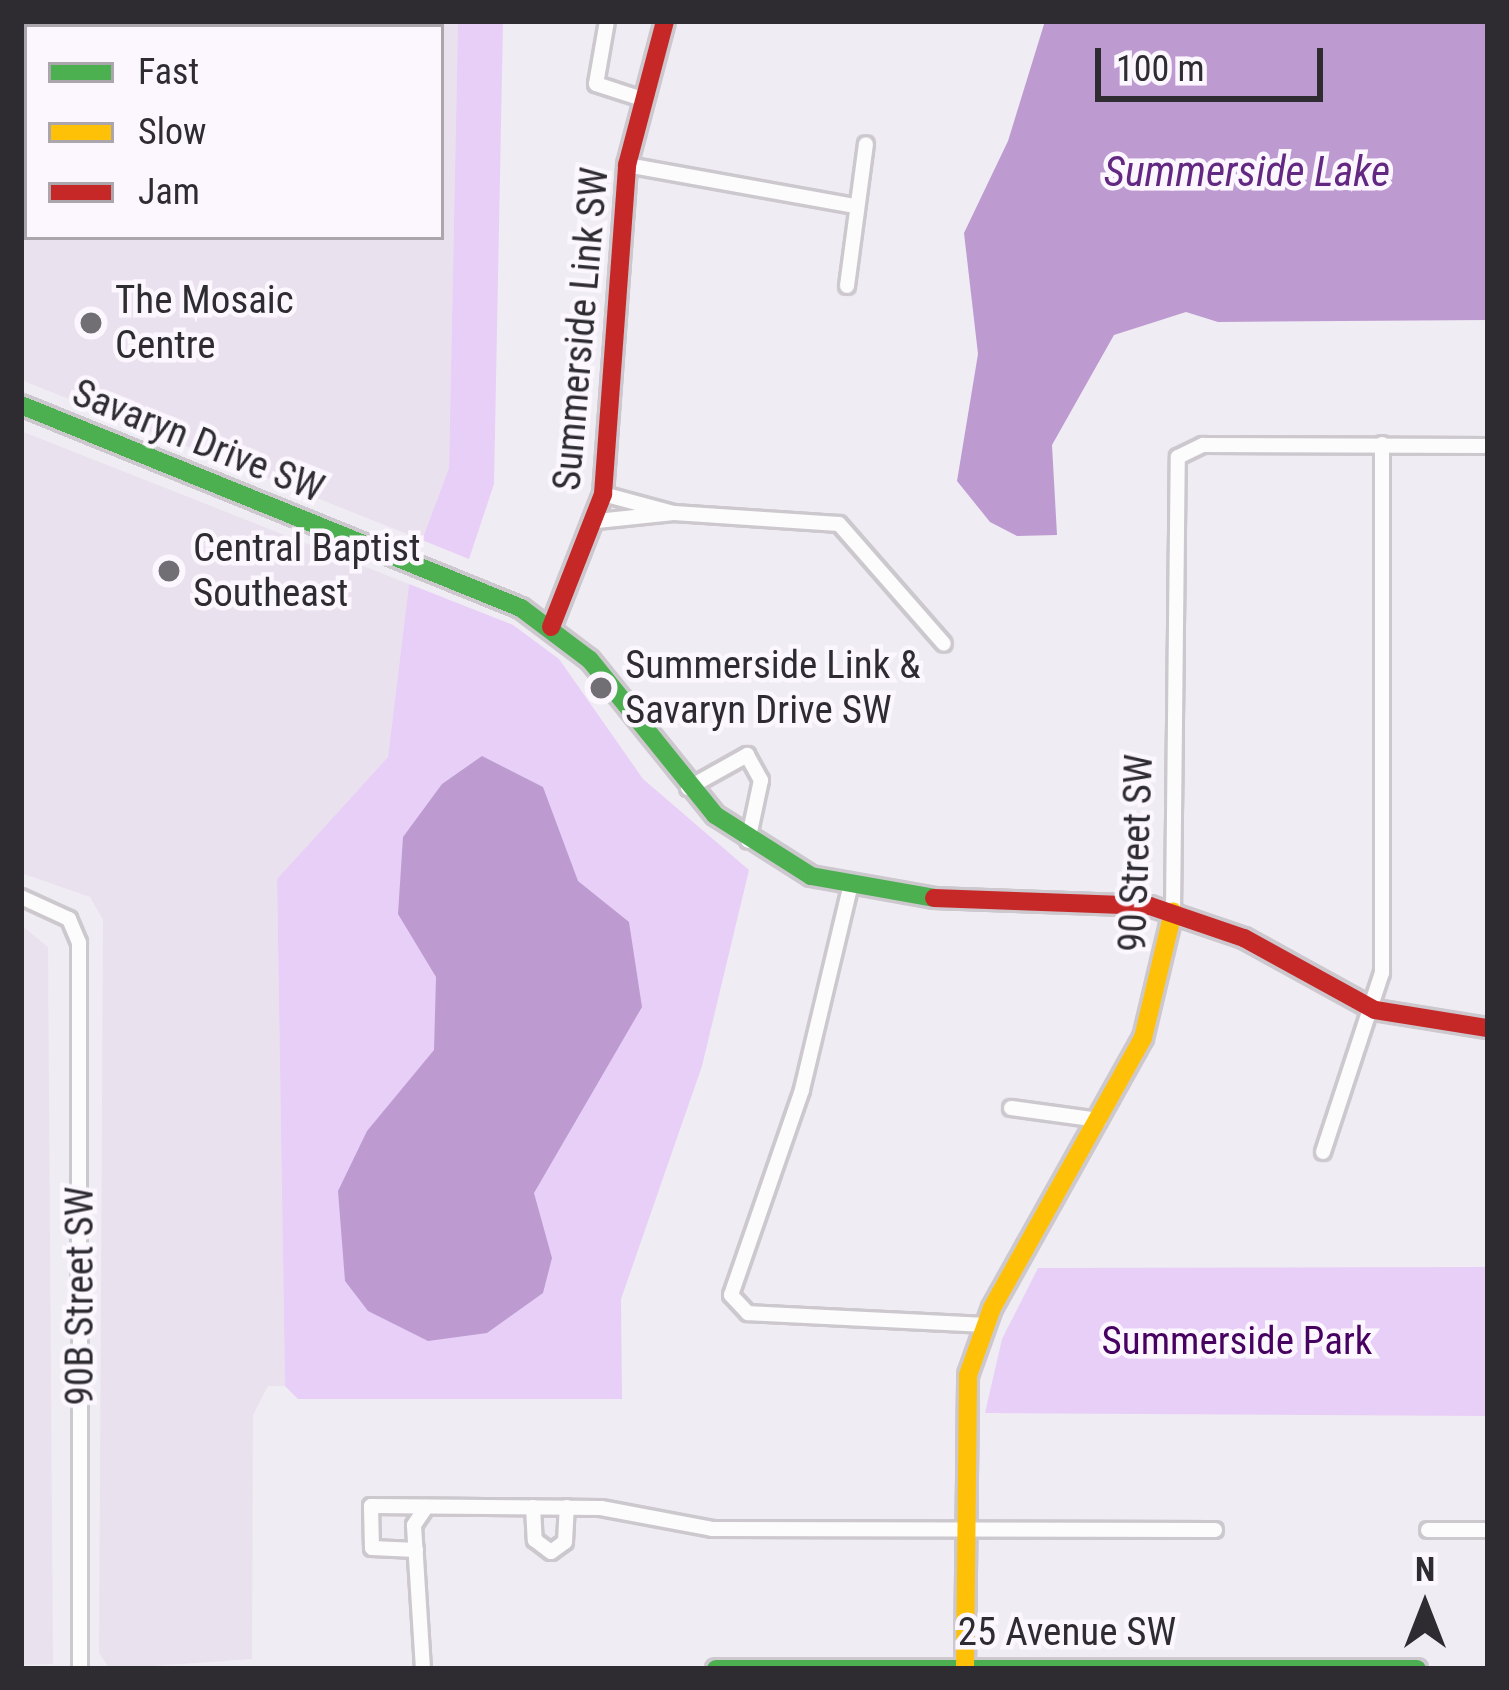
<!DOCTYPE html>
<style>
body{margin:0}
#map{position:relative;width:1509px;height:1690px;overflow:hidden;background:#f0ecf3;font-family:"Roboto Condensed",sans-serif}
div>[style]{position:absolute}
[style*='--x']{left:calc(var(--x)*1px);top:calc(var(--y)*1px);width:calc(var(--w)*1px);rotate:calc(var(--a)*1deg)}
.built>*{inset:0;background:#eae1ef}
.green>*{inset:0;background:#e8cff7}
.water>*{inset:0;background:#bd9bd1}
.roads{filter:drop-shadow(3px 0 #ccc8ce) drop-shadow(-3px 0 #ccc8ce) drop-shadow(0 3px #ccc8ce) drop-shadow(0 -3px #ccc8ce)}
.street>*{height:14px;margin:-7px;padding:0 7px;transform-origin:7px;border-radius:7px;background:#fdfcfd}
.fast>*{height:18px;margin:-9px;padding:0 9px;transform-origin:9px;border-radius:9px;background:#4caf50}
.slow>*{height:18px;margin:-9px;padding:0 9px;transform-origin:9px;border-radius:9px;background:#ffc107}
.jam>*{height:18px;margin:-9px;padding:0 9px;transform-origin:9px;border-radius:9px;background:#c62828}
.dots>*{width:33px;height:33px;translate:-50% -50%;box-sizing:border-box;border:6px solid #fcf7ff;border-radius:50%}
span{translate:-50% -50%;white-space:nowrap;text-align:center;line-height:1.15;-webkit-text-stroke:9px #fcf7ff;paint-order:stroke}
.poi-label{font-size:39px;color:#2e2c30}
.left{translate:0 -50%;text-align:left}
.street-label{font-size:39px;color:#2e2c30}
.park-label{font-size:39px;color:#460161}
.water-label{font-size:42px;color:#632881;font-style:italic}
.frame{position:absolute;inset:0;border:24px solid #2e2c30;pointer-events:none}
.legend{position:absolute;left:24px;top:24px;width:420px;height:216px;box-sizing:border-box;background:#fcf7ff;border:3px solid #aaa6ac;margin:0;padding:15px 21px;list-style:none;font-size:36px;color:#2e2c30}
.legend li{display:flex;align-items:center;gap:24px;height:60px}
.legend b{width:60px;border:3px solid #aaa6ac}
.north{position:absolute;left:1365px;top:1546px;width:120px;height:120px;-webkit-text-stroke:9px #fcf7ff;paint-order:stroke;rotate:0deg;font-size:33px;font-weight:700;line-height:48px;text-align:center;color:#2e2c30}
.north::after{content:'';display:block;margin:auto;width:42px;height:54px;background:#2e2c30;clip-path:polygon(50% 0,100% 100%,50% 72%,0 100%)}
.scale{position:absolute;left:1095px;top:48px;width:228px;height:54px;box-sizing:border-box;border:6px solid #2e2c30;border-top:0;padding-left:15px;font-size:36px;line-height:42px;white-space:nowrap;color:#2e2c30;-webkit-text-stroke:9px #fcf7ff;paint-order:stroke}
</style>
<div id="map">
<div class="built">
<i style="clip-path:polygon(108px 21px,458px 21px,449px 468px,422px 540px,21px 380px,21px 239px,27px 223px,27px 237px,441px 237px,441px 27px)"></i>
<i style="clip-path:polygon(21px 431px,409px 584px,388px 757px,277px 879px,285px 1386px,268px 1386px,253px 1415px,252px 1659px,110px 1669px,99px 1653px,103px 920px,90px 897px,21px 873px)"></i>
<i style="clip-path:polygon(21px 925px,48px 947px,53px 1664px,21px 1665px)"></i>
</div>
<div class="green">
<i style="clip-path:polygon(458px 21px,503px 21px,494px 484px,469px 559px,422px 540px,449px 468px)"></i>
<i style="clip-path:polygon(409px 584px,513px 625px,559px 659px,643px 779px,749px 870px,702px 1066px,621px 1299px,622px 1399px,298px 1399px,285px 1386px,277px 879px,388px 757px)"></i>
<i style="clip-path:polygon(1488px 1267px,1488px 1416px,985px 1413px,1002px 1339px,1038px 1268px)"></i>
</div>
<div class="water">
<i style="clip-path:polygon(1045px 21px,1488px 21px,1488px 320px,1218px 322px,1186px 312px,1114px 335px,1052px 445px,1057px 535px,1017px 536px,990px 522px,957px 481px,978px 354px,964px 233px,1008px 141px)"></i>
<i style="clip-path:polygon(482px 756px,543px 787px,578px 881px,629px 922px,642px 1007px,534px 1193px,552px 1258px,543px 1293px,487px 1333px,428px 1341px,368px 1311px,345px 1281px,338px 1191px,367px 1131px,434px 1050px,436px 977px,398px 914px,403px 837px,442px 784px)"></i>
</div>
<div class="roads">
<div class="street">
<i style="--x:607;--y:21;--w:64;--a:99.9"></i>
<i style="--x:596;--y:84;--w:45;--a:18"></i>
<i style="--x:627;--y:165;--w:232;--a:10.2"></i>
<i style="--x:847;--y:286;--w:143;--a:-82.4"></i>
<i style="--x:603;--y:494;--w:73;--a:15"></i>
<i style="--x:597;--y:521;--w:77;--a:-5.9"></i>
<i style="--x:674;--y:513;--w:165;--a:3.8"></i>
<i style="--x:839;--y:524;--w:159;--a:48.8"></i>
<i style="--x:688;--y:788;--w:68;--a:-29.2"></i>
<i style="--x:747;--y:755;--w:29;--a:61"></i>
<i style="--x:761;--y:780;--w:62;--a:102"></i>
<i style="--x:850;--y:888;--w:208;--a:103.4"></i>
<i style="--x:802;--y:1090;--w:217;--a:109.1"></i>
<i style="--x:731;--y:1295;--w:25;--a:47"></i>
<i style="--x:748;--y:1313;--w:236;--a:2.9"></i>
<i style="--x:21;--y:897;--w:53;--a:24.6"></i>
<i style="--x:69;--y:919;--w:26;--a:67"></i>
<i style="--x:79;--y:943;--w:726;--a:89.92"></i>
<i style="--x:1173;--y:912;--w:455;--a:-89.4"></i>
<i style="--x:1178;--y:457;--w:28;--a:-26"></i>
<i style="--x:1203;--y:445;--w:285;--a:0.2"></i>
<i style="--x:1011;--y:1108;--w:89;--a:7.8"></i>
<i style="--x:1323;--y:1152;--w:188;--a:-71.8"></i>
<i style="--x:1382;--y:973;--w:529;--a:-90"></i>
<i style="--x:533;--y:1507;--w:33;--a:87"></i>
<i style="--x:535;--y:1540;--w:20;--a:37"></i>
<i style="--x:551;--y:1552;--w:17;--a:-36"></i>
<i style="--x:565;--y:1542;--w:35;--a:-87"></i>
<i style="--x:1428;--y:1530;--w:60;--a:0"></i>
<i style="--x:416;--y:1550;--w:44;--a:-177.4"></i>
<i style="--x:372;--y:1548;--w:42;--a:-91.4"></i>
<i style="--x:371;--y:1506;--w:230;--a:0.5"></i>
<i style="--x:601;--y:1508;--w:113;--a:10.7"></i>
<i style="--x:712;--y:1529;--w:503;--a:0.11"></i>
<i style="--x:423;--y:1669;--w:144;--a:-93.6"></i>
<i style="--x:414;--y:1525;--w:22;--a:-56"></i>
</div>
<div class="fast">
<i style="--x:68;--y:27;--w:6;--a:-72"></i>
<i style="--x:21;--y:405;--w:540;--a:22.1"></i>
<i style="--x:521;--y:608;--w:86;--a:37"></i>
<i style="--x:590;--y:660;--w:199;--a:51.1"></i>
<i style="--x:715;--y:815;--w:114;--a:32.4"></i>
<i style="--x:811;--y:876;--w:125;--a:10.1"></i>
<i style="--x:716;--y:1669;--w:701;--a:0"></i>
</div>
<div class="slow">
<i style="--x:21;--y:134;--w:15;--a:-67"></i>
<i style="--x:965;--y:1669;--w:294;--a:-89.4"></i>
<i style="--x:968;--y:1375;--w:71;--a:-70.3"></i>
<i style="--x:992;--y:1308;--w:309;--a:-60.8"></i>
<i style="--x:1143;--y:1038;--w:130;--a:-76.6"></i>
</div>
<div class="jam">
<i style="--x:551;--y:627;--w:143;--a:-68.6"></i>
<i style="--x:603;--y:494;--w:330;--a:-85.8"></i>
<i style="--x:627;--y:165;--w:149;--a:-75.2"></i>
<i style="--x:934;--y:898;--w:216;--a:2.1"></i>
<i style="--x:1150;--y:906;--w:99;--a:18.8"></i>
<i style="--x:1244;--y:938;--w:149;--a:28.8"></i>
<i style="--x:1375;--y:1010;--w:114;--a:9.1"></i>
</div>
</div>
<div class="dots">
<i style="left:91px;top:323px;background:#726f74"></i>
<i style="left:169px;top:571px;background:#726f74"></i>
<i style="left:601px;top:688px;background:#726f74"></i>
</div>
<div class="poi-label">
<span class="left" style="left:115px;top:323px">The Mosaic<br>Centre</span>
<span class="left" style="left:193px;top:571px">Central Baptist<br>Southeast</span>
<span class="left" style="left:625px;top:688px">Summerside Link &amp;<br>Savaryn Drive SW</span>
</div>
<div class="street-label">
<span style="left:581px;top:329px;rotate:-85deg">Summerside Link SW</span>
<span style="left:198px;top:441px;rotate:22deg">Savaryn Drive SW</span>
<span style="left:1136px;top:853px;rotate:-88deg">90 Street SW</span>
<span style="left:80px;top:1296px;rotate:-90deg">90B Street SW</span>
<span style="left:1067px;top:1632px">25 Avenue SW</span>
</div>
<div class="park-label">
<span style="left:1237px;top:1341px">Summerside Park</span>
</div>
<div class="water-label">
<span style="left:1247px;top:172px">Summerside Lake</span>
</div>
<div class="frame"></div>
<ul class="legend">
<li><b style="height:15px;background:#4caf50"></b>Fast</li>
<li><b style="height:15px;background:#ffc107"></b>Slow</li>
<li><b style="height:15px;background:#c62828"></b>Jam</li>
</ul>
<div class="north">N</div>
<div class="scale">100 m</div>
</div>
